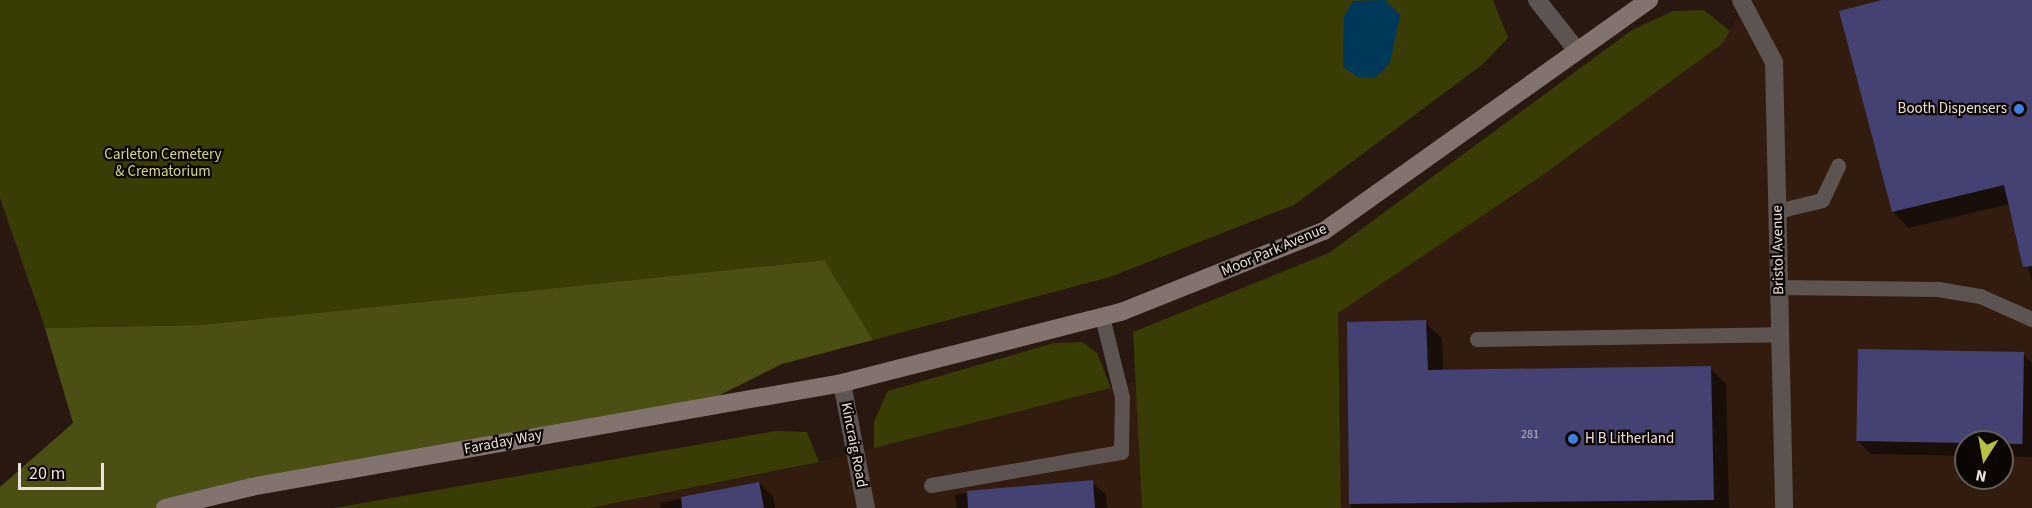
<!DOCTYPE html>
<style>
body{margin:0}
#map{position:relative;width:2032px;height:508px;overflow:hidden;background:#28180f;font-family:"Source Sans 3",sans-serif}
div>[style]{position:absolute}
[style*='--x']{left:calc(var(--x)*1px);top:calc(var(--y)*1px);width:calc(var(--w)*1px);rotate:calc(var(--a)*1deg)}
.built>*{inset:0;background:#311c0f}
.green>*{inset:0;background:#393c05}
.forest>*{inset:0;background:#4c4f14}
.water>*{inset:0;background:#00385a}
.shadow>*{inset:0;background:#0007}
.building>*{inset:0;background:#444273;transform-origin:0 0}
.lane>*{height:15px;margin:-7.5px;padding:0 7.5px;transform-origin:7.5px;border-radius:7.5px;background:#5d5451}
.street>*{height:18px;margin:-9px;padding:0 9px;transform-origin:9px;border-radius:9px;background:#5d5451}
.secondary>*{height:18px;margin:-9px;padding:0 9px;transform-origin:9px;border-radius:9px;background:#82736e}
.dots>*{width:16px;height:16px;translate:-50% -50%;box-sizing:border-box;border:3px solid #0c0603;border-radius:50%}
span{translate:-50% -50%;white-space:nowrap;text-align:center;line-height:1.15;-webkit-text-stroke:4.5px #0c0603;paint-order:stroke}
.number-label{font-size:12px;color:#c3b9c1}
.number-label span{-webkit-text-stroke-width:0}
.poi-label{font-size:15px;color:#ede1db}
.right{translate:-100% -50%;text-align:right}
.left{translate:0 -50%;text-align:left}
.park-label{font-size:15px;color:#d4dc85}
.street-label{font-size:15px;color:#ede1db}
.north{position:absolute;left:1954px;top:430px;width:60px;height:60px;box-sizing:border-box;background:#0c0603;border:2px solid #665e59;border-radius:50%;rotate:191deg;font-size:16px;font-weight:700;line-height:24px;text-align:center;color:#ede1db}
.north::after{content:'';display:block;margin:auto;width:21px;height:27px;background:#b9c046;clip-path:polygon(50% 0,100% 100%,50% 72%,0 100%)}
.scale{position:absolute;left:18px;top:463px;width:86px;height:27px;box-sizing:border-box;border:3px solid #ede1db;border-top:0;padding-left:8px;font-size:18px;line-height:21px;white-space:nowrap;color:#ede1db;-webkit-text-stroke:4px #0c0603;paint-order:stroke}
</style>
<div id="map">
<div class="built">
<i style="clip-path:polygon(evenodd,1747px 0,2032px 0,2032px 508px,1341px 508px,1337px 313px,1533px 182px,1722px 44px,1747px 0,1966px 442px,2002px 442px,2002px 478px,1966px 478px,1966px 442px)"></i>
<i style="clip-path:polygon(1136px 382px,1142px 508px,590px 508px,819px 462px)"></i>
</div>
<div class="green">
<i style="clip-path:polygon(0 0,1493px 0,1508px 38px,1483px 64px,1294px 205px,1110px 277px,873px 340px,823px 260px,201px 325px,45px 328px,0 198px)"></i>
<i style="clip-path:polygon(1704px 10px,1730px 31px,1722px 44px,1540px 177px,1338px 313px,1341px 508px,1142px 508px,1133px 332px,1329px 253px,1632px 30px,1673px 11px)"></i>
<i style="clip-path:polygon(1082px 342px,1097px 353px,1111px 388px,874px 448px,874px 421px,888px 391px,1054px 343px)"></i>
<i style="clip-path:polygon(776px 431px,807px 432px,819px 462px,590px 508px,334px 508px)"></i>
</div>
<div class="forest">
<i style="clip-path:polygon(824px 260px,873px 340px,782px 364px,698px 406px,165px 508px,0 508px,0 487px,73px 423px,45px 328px,201px 325px)"></i>
</div>
<div class="water">
<i style="clip-path:polygon(1353px 1px,1385px 0,1400px 15px,1390px 63px,1375px 78px,1358px 77px,1343px 67px,1344px 16px)"></i>
</div>
<div class="shadow">
<i style="clip-path:polygon(1888px 0,2032px 0,2032px 282px,2010px 204px,1909px 228px,1893px 212px)"></i>
<i style="clip-path:polygon(1425px 322px,1442px 338px,1443px 371px,1710px 368px,1726px 384px,1729px 508px,1351px 508px,1348px 324px)"></i>
<i style="clip-path:polygon(2023px 354px,2032px 363px,2032px 457px,2002px 456px,2002px 442px,1966px 442px,1966px 456px,1871px 454px,1857px 440px)"></i>
<i style="clip-path:polygon(1092px 482px,1106px 495px,1107px 508px,957px 508px,955px 494px)"></i>
<i style="clip-path:polygon(759px 483px,773px 497px,775px 508px,661px 508px,660px 503px)"></i>
</div>
<div class="building">
<i style="clip-path:polygon(1882px 0,2032px 0,2032px 266px,2023px 267px,2004px 185px,1892px 212px,1839px 11px)"></i>
<i style="clip-path:polygon(1426px 320px,1428px 370px,1711px 366px,1714px 500px,1349px 504px,1347px 322px)"></i>
<i style="left:1858px;top:349px;width:166px;height:92px;rotate:1deg"></i>
<i style="clip-path:polygon(1093px 480px,1095px 508px,968px 508px,967px 491px)"></i>
<i style="clip-path:polygon(759px 482px,764px 508px,682px 508px,681px 497px)"></i>
</div>
<div class="lane">
<i style="--x:1777;--y:211;--w:46;--a:-13.7"></i>
<i style="--x:1822;--y:200;--w:38;--a:-65"></i>
<i style="--x:1779;--y:287;--w:159;--a:0.7"></i>
<i style="--x:1938;--y:289;--w:43;--a:9.5"></i>
<i style="--x:1980;--y:296;--w:57;--a:23.9"></i>
<i style="--x:1477;--y:339;--w:303;--a:-0.9"></i>
<i style="--x:931;--y:485;--w:193;--a:-9.9"></i>
<i style="--x:1121;--y:452;--w:55;--a:-89"></i>
<i style="--x:1122;--y:397;--w:82;--a:-104"></i>
</div>
<div class="street">
<i style="--x:1537;--y:0;--w:61;--a:51.6"></i>
<i style="--x:1741;--y:0;--w:70;--a:62"></i>
<i style="--x:1774;--y:62;--w:446;--a:88.7"></i>
<i style="--x:842;--y:383;--w:127;--a:79.1"></i>
</div>
<div class="secondary">
<i style="--x:165;--y:508;--w:89;--a:-13.7"></i>
<i style="--x:251;--y:487;--w:600;--a:-9.98"></i>
<i style="--x:842;--y:383;--w:288;--a:-14.3"></i>
<i style="--x:1121;--y:312;--w:219;--a:-21.8"></i>
<i style="--x:1324;--y:231;--w:399;--a:-35.4"></i>
</div>
<div class="dots">
<i style="left:2019px;top:109px;background:#3f7fe0"></i>
<i style="left:1573px;top:439px;background:#3f7fe0"></i>
</div>
<div class="number-label">
<span style="left:1530px;top:435px">281</span>
</div>
<div class="poi-label">
<span class="right" style="left:2007px;top:109px">Booth Dispensers</span>
<span class="left" style="left:1585px;top:439px">H B Litherland</span>
</div>
<div class="park-label">
<span style="left:163px;top:163px">Carleton Cemetery<br>&amp; Crematorium</span>
</div>
<div class="street-label">
<span style="left:1274px;top:250px;rotate:-23deg">Moor Park Avenue</span>
<span style="left:1778px;top:250px;rotate:-91deg">Bristol Avenue</span>
<span style="left:503px;top:442px;rotate:-11deg">Faraday Way</span>
<span style="left:854px;top:445px;rotate:79deg">Kincraig Road</span>
</div>
<div class="north">N</div>
<div class="scale">20 m</div>
</div>
